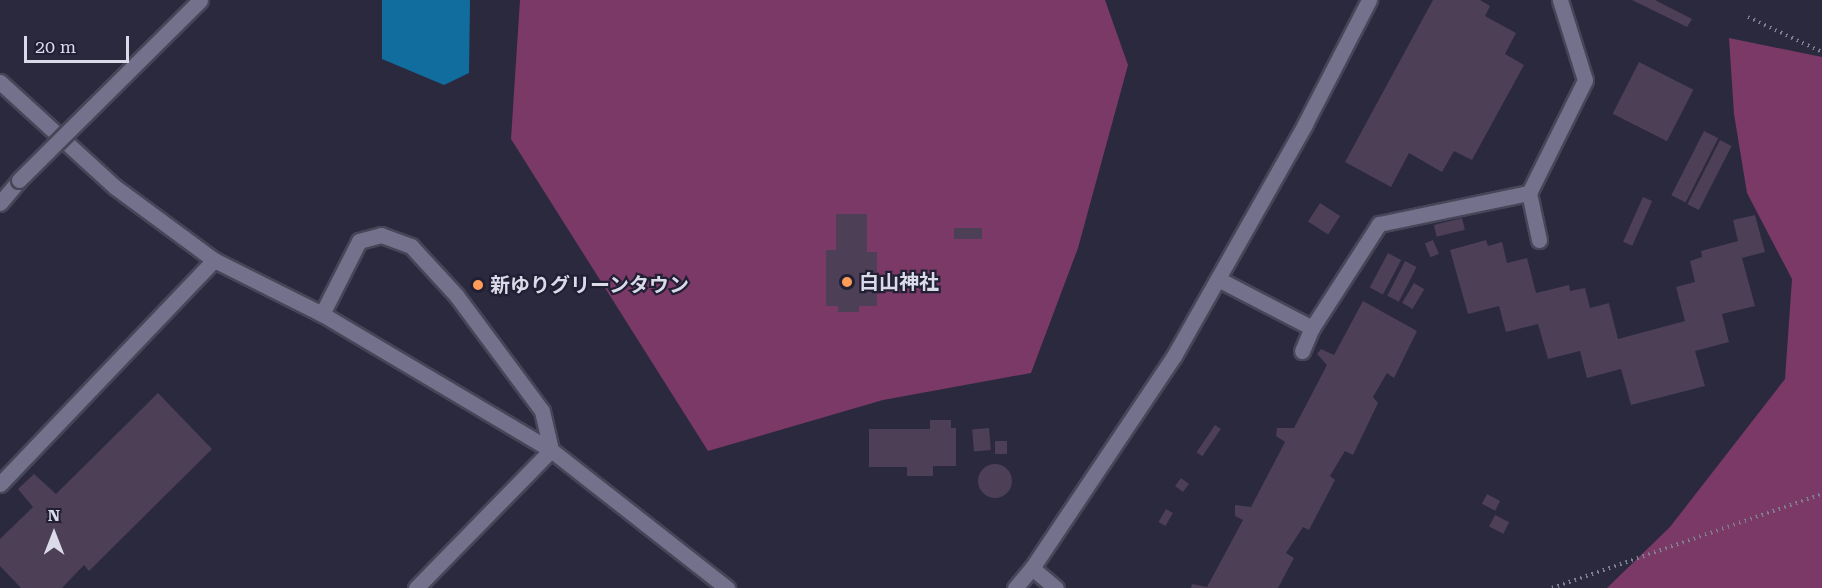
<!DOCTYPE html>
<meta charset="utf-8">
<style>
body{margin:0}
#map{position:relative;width:1822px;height:588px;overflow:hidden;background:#2b293e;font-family:"Roboto Serif","Noto Sans JP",serif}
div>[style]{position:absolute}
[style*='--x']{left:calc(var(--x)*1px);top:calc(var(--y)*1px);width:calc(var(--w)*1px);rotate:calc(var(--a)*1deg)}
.forest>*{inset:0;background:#7b3968}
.water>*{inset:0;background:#106d9d}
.building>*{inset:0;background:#4d3f55;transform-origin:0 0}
.round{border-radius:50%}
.path>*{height:4px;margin-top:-2px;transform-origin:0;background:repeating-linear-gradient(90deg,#807f91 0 1.5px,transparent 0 6px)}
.roads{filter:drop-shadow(2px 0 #474558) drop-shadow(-2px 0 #474558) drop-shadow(0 2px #474558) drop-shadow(0 -2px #474558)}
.service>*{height:15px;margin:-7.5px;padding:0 7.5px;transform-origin:7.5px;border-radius:7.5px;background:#73718b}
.pedestrian>*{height:15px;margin:-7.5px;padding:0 7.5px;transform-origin:7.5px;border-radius:7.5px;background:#73718b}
.minor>*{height:15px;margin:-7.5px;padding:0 7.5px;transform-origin:7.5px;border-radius:7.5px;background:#73718b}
.tertiary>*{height:15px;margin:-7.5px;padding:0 7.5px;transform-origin:7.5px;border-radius:7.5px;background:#73718b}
.bridges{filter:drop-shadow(2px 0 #474558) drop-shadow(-2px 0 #474558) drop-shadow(0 2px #474558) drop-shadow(0 -2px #474558)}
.pedestrian-bridge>*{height:15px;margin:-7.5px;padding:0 7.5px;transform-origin:7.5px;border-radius:7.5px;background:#73718b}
.dots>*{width:16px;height:16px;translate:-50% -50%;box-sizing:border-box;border:3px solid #211f34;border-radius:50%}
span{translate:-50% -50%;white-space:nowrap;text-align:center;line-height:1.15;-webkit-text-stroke:4.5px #211f34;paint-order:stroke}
.poi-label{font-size:20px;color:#dadae8;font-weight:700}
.left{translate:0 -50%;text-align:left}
.north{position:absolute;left:24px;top:504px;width:60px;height:60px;-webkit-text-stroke:4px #211f34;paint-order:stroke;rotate:0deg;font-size:16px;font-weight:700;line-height:24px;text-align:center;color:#dadae8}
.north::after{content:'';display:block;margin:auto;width:21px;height:27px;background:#dadae8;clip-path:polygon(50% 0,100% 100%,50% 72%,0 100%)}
.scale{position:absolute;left:24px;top:36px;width:105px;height:27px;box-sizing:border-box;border:3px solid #dadae8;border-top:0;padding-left:8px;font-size:18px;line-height:21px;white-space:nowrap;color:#dadae8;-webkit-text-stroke:4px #211f34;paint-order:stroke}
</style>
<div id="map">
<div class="forest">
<i style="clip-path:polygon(520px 0,1105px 0,1128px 65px,1078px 248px,1031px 373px,883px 400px,708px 451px,511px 139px)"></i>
<i style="clip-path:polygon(1729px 38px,1822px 57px,1822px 588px,1607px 588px,1670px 527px,1785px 379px,1792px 279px,1747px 193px,1734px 114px)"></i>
</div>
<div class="water">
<i style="clip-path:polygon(382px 0,470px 0,469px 73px,444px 85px,382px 59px)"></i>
</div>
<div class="building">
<i style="clip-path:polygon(1433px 0,1480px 0,1490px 6px,1485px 16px,1516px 33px,1505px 54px,1524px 65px,1472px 160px,1454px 151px,1442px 172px,1409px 153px,1391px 187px,1345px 162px)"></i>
<i style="clip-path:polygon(1632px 0,1655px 0,1692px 19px,1687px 27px)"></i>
<i style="left:1639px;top:62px;width:61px;height:58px;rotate:27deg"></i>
<i style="left:1704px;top:131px;width:16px;height:72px;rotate:27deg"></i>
<i style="left:1720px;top:140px;width:13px;height:72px;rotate:27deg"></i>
<i style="left:1643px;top:197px;width:10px;height:49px;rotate:24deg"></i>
<i style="left:1320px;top:203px;width:24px;height:22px;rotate:33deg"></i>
<i style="clip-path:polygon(836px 214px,867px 214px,867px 252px,877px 252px,877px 306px,859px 306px,859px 312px,838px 312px,838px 306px,826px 306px,826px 250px,836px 250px)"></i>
<i style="clip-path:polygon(1755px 215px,1765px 252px,1742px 258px,1755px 306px,1722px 314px,1729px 342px,1695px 351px,1705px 386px,1631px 405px,1621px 369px,1587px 378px,1580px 351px,1548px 359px,1538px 324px,1506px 332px,1499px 306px,1468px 314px,1450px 250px,1486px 240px,1488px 246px,1502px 242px,1507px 263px,1527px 258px,1536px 293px,1569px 285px,1570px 291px,1585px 288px,1590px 308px,1609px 303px,1618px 339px,1685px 321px,1676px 287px,1695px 282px,1690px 261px,1702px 257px,1701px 251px,1738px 241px,1733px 220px)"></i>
<i style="left:1462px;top:218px;width:12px;height:29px;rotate:76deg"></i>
<i style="left:954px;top:228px;width:28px;height:11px"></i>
<i style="left:1433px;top:240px;width:15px;height:9px;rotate:67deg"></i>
<i style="left:1388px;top:253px;width:15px;height:39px;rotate:28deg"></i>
<i style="left:1405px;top:261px;width:13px;height:39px;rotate:27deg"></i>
<i style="left:1414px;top:283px;width:12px;height:23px;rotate:31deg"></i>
<i style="clip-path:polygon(1363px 301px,1417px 331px,1394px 378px,1387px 373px,1373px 397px,1378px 403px,1353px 455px,1345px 451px,1330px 476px,1335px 480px,1309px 530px,1303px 527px,1286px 553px,1294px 558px,1278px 588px,1191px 588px,1192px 584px,1207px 587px,1243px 520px,1235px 516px,1235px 505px,1251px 507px,1285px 442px,1276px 436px,1277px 428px,1294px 428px,1327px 365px,1317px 354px,1321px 349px,1334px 355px)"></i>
<i style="clip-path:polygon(158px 393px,212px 449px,89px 571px,84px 565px,62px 588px,21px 588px,0 566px,0 539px,33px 507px,18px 489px,34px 474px,56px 494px)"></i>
<i style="clip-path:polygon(930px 420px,951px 420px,951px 428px,956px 428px,956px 466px,933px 466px,933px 476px,907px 476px,907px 467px,869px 467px,869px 429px,930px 429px)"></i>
<i style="left:1215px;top:425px;width:7px;height:33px;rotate:34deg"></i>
<i style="left:989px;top:428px;width:22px;height:17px;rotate:85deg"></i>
<i style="left:995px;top:441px;width:12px;height:13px"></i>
<i class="round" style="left:978px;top:464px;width:34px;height:34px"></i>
<i style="left:1181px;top:478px;width:10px;height:10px;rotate:37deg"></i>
<i style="left:1487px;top:494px;width:15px;height:11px;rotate:28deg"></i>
<i style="left:1166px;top:509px;width:8px;height:15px;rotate:30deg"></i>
<i style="left:1495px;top:515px;width:16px;height:13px;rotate:27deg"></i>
</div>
<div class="path">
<i style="--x:1748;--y:17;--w:82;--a:25.3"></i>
<i style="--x:1552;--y:588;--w:286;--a:-19.2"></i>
</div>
<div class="roads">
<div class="service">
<i style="--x:322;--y:314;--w:82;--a:-63.1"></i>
<i style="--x:359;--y:241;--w:23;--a:-15"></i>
<i style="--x:381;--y:235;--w:32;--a:20"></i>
<i style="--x:411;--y:246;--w:67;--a:47.4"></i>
<i style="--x:456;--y:295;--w:144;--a:53.4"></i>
<i style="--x:542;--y:411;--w:40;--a:77"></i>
</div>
<div class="pedestrian">
<i style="--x:0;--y:203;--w:30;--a:-50"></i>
</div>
<div class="minor">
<i style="--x:1539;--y:240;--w:48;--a:-102"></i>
<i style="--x:1529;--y:193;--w:126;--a:-63.6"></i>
<i style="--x:1585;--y:80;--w:84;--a:-107.4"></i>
<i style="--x:1218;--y:279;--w:106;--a:27.5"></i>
<i style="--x:1302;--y:351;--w:25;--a:-67"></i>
<i style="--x:1312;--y:328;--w:124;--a:-57.2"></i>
<i style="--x:1379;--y:224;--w:153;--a:-11.7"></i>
<i style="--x:0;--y:484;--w:310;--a:-46.3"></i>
<i style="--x:1032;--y:568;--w:31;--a:40"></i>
<i style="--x:416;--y:588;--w:193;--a:-45.6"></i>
</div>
<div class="tertiary">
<i style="--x:0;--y:82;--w:156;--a:42.4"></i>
<i style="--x:115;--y:187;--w:123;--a:36.4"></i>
<i style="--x:214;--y:260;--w:121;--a:26.6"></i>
<i style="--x:322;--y:314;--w:266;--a:30.7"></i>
<i style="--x:551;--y:450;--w:224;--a:38.1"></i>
<i style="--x:1015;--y:588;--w:26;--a:-50"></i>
<i style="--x:1032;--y:568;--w:255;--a:-56.2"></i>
<i style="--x:1174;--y:356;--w:266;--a:-60.5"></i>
<i style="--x:1305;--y:124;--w:140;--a:-62.7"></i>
</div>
</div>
<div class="bridges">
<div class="pedestrian-bridge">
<i style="--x:19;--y:180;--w:255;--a:-44.8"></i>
</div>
</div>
<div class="dots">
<i style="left:847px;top:282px;background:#fd9c57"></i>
<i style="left:478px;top:285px;background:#fd9c57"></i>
</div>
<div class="poi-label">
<span class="left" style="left:859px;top:282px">白山神社</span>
<span class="left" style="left:490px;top:285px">新ゆりグリーンタウン</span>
</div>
<div class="north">N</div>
<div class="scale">20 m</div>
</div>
